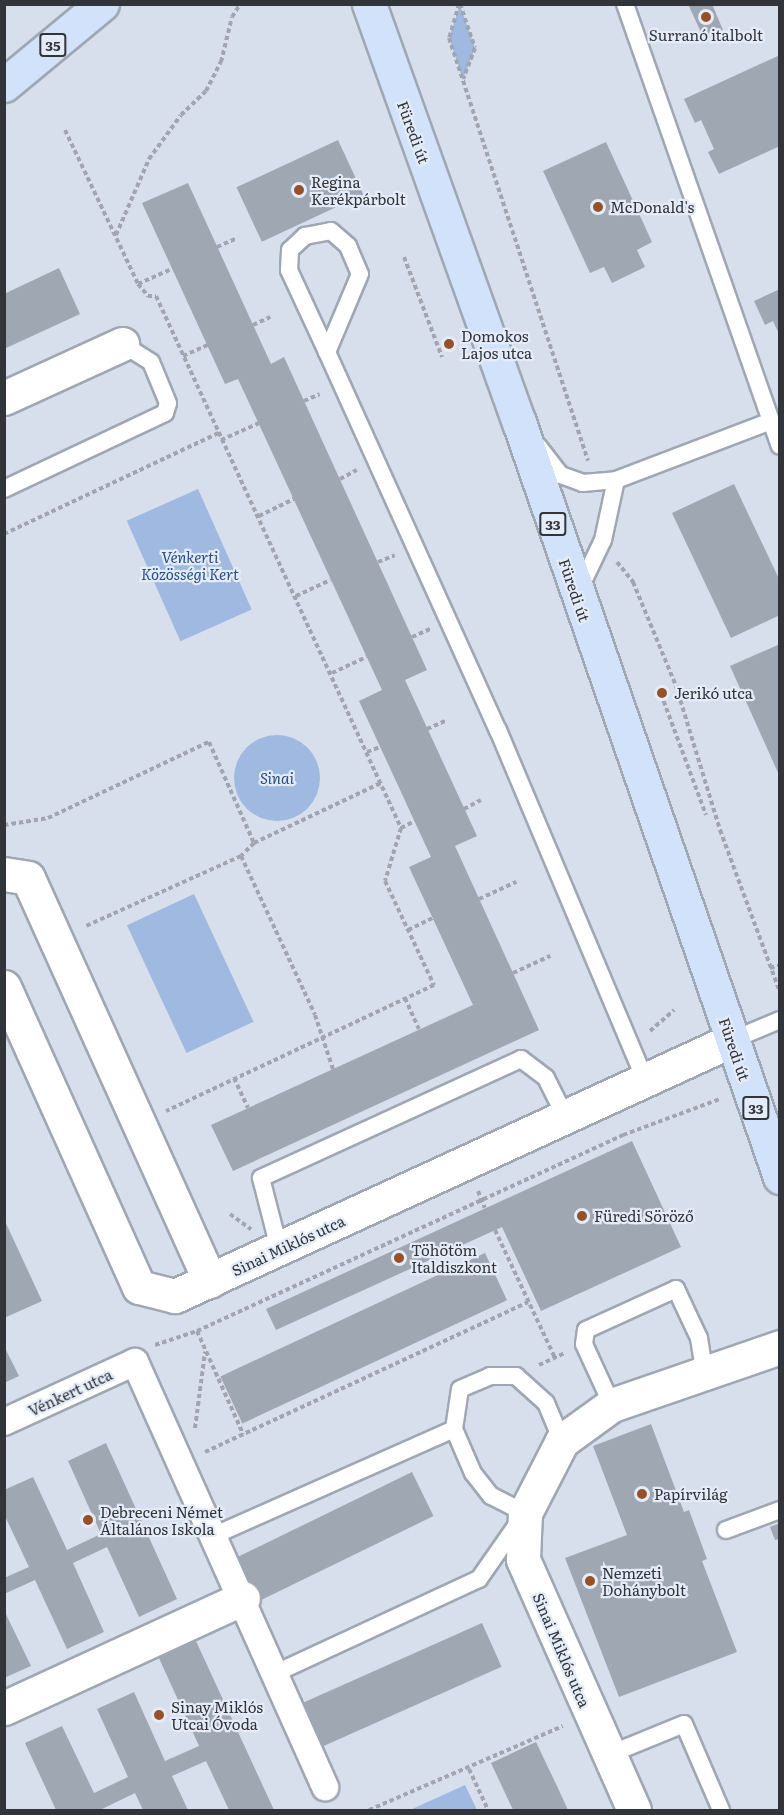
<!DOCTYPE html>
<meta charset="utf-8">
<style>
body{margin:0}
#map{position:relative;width:784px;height:1815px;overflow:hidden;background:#d7dfec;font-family:Literata,serif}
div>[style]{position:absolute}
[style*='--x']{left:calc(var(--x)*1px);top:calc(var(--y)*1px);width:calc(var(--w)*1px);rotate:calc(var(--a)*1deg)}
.green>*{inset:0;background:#9fb9e1;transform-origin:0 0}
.round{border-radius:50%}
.building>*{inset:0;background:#9fa7b3;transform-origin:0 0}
.path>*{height:4px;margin-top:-2px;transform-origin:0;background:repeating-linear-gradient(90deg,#9fa6b0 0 4.5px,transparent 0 7.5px)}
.roads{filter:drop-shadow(2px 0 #9fa7b3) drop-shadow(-2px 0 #9fa7b3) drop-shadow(0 2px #9fa7b3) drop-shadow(0 -2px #9fa7b3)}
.service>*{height:16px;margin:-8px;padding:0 8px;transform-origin:8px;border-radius:8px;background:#fff}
.pedestrian>*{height:26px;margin:-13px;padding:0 13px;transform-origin:13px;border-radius:13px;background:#fff}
.minor>*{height:33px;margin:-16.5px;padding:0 16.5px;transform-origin:16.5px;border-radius:16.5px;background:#fff}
.primary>*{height:33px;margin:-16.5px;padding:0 16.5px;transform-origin:16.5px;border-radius:16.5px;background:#d1e2fa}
.dots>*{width:16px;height:16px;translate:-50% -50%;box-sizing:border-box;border:3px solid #e4ecf9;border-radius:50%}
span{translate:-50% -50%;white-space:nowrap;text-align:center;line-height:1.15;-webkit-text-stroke:4.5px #e4ecf9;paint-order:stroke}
.shield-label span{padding:2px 4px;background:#e4ecf9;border:2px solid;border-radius:4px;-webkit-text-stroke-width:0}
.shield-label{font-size:14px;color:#313439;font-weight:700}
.poi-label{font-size:15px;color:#313439}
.left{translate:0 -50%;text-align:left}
.street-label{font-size:15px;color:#313439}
.park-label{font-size:15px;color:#254e8b;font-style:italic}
.frame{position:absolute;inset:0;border:6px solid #313439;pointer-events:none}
</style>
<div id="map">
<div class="green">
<i style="clip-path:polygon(460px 5px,475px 48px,463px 80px,449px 38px)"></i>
<i style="left:198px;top:489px;width:132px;height:78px;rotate:66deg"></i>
<i class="round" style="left:234px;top:735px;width:86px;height:86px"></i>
<i style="left:194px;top:894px;width:141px;height:74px;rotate:65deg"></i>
<i style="clip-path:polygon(465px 1785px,477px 1810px,410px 1810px)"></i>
</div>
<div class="building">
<i style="clip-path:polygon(688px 4px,712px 4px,723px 30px,704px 39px)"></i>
<i style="clip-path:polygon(780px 55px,780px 146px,719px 174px,708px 152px,714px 149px,701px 120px,695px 123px,684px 99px)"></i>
<i style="left:338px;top:140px;width:60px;height:112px;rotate:65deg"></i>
<i style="clip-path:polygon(606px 142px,652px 242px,637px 250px,645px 267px,612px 283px,604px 267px,590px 273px,543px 171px)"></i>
<i style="clip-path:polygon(188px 183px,271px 364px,284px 357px,427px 670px,405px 680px,477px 836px,455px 846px,539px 1030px,233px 1171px,211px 1125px,473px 1005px,409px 867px,431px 857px,359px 701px,382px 690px,238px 379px,225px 384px,142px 203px)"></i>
<i style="clip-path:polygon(59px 268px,80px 314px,4px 349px,4px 294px)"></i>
<i style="clip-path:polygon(780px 289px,780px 336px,773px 321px,765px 325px,754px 301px)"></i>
<i style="clip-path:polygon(734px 484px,780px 581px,780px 615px,731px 638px,672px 513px)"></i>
<i style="clip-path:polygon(780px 644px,780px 777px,730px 666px)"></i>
<i style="clip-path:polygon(632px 1141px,681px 1247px,541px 1311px,502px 1227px,276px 1330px,266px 1309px)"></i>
<i style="clip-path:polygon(4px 1219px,42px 1301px,4px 1318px)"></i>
<i style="left:485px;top:1253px;width:52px;height:292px;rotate:65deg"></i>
<i style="clip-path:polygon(4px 1346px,19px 1376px,4px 1383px)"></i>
<i style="clip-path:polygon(651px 1424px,684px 1512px,689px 1510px,707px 1559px,702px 1561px,737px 1652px,619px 1697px,565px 1558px,627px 1535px,593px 1446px)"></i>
<i style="clip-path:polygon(106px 1443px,177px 1599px,139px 1617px,107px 1547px,73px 1563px,104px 1632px,67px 1649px,35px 1580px,4px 1594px,4px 1578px,29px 1567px,4px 1514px,4px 1490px,33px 1477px,67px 1550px,101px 1534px,68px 1461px)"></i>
<i style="left:412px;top:1472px;width:49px;height:194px;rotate:64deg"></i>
<i style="clip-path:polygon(780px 1523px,780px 1539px,775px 1540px,770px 1527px)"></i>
<i style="clip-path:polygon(4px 1610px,31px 1666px,4px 1678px)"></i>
<i style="left:482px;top:1623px;width:48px;height:199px;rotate:66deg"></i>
<i style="clip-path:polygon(195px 1639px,274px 1810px,229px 1810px,206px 1761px,172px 1776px,188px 1810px,143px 1810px,135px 1793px,100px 1810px,56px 1810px,25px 1743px,62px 1726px,94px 1793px,128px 1777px,97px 1709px,134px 1692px,165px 1761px,199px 1746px,158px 1656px)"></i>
<i style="clip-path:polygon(536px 1742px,556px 1784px,568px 1810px,513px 1810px,491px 1763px)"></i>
</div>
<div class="path">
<i style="--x:459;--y:4;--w:35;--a:106"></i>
<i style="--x:449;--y:38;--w:445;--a:71.8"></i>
<i style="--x:460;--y:4;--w:46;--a:71.2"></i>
<i style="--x:475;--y:48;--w:33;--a:111"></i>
<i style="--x:65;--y:130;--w:170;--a:64.6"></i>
<i style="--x:138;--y:284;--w:16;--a:50"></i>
<i style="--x:148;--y:296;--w:8;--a:0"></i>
<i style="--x:156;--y:296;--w:586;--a:65.27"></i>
<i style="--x:401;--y:828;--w:55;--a:106.8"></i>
<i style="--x:385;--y:881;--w:115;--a:64.8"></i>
<i style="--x:434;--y:985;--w:296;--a:154.8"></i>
<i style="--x:116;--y:235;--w:83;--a:-66.5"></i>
<i style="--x:149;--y:159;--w:54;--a:-54"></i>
<i style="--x:181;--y:115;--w:35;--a:-44"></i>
<i style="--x:206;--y:91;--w:33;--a:-63"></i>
<i style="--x:221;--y:62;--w:46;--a:-76.3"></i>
<i style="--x:232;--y:17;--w:15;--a:-58"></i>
<i style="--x:217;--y:247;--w:20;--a:-24"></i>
<i style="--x:404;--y:257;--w:107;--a:69.2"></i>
<i style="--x:138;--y:284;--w:37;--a:-24"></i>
<i style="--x:253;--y:325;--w:19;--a:-25"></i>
<i style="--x:183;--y:356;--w:27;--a:-24"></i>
<i style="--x:304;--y:401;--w:17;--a:-24"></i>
<i style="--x:221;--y:440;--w:42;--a:-24.1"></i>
<i style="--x:340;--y:479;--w:19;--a:-28"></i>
<i style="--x:259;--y:516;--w:39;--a:-26"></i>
<i style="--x:4;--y:534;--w:238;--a:-25.2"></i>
<i style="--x:378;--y:562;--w:18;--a:-22"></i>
<i style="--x:617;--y:562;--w:26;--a:51"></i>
<i style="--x:633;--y:582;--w:113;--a:67.5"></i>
<i style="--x:676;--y:686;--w:151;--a:73"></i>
<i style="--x:720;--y:830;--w:173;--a:69.7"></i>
<i style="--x:296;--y:596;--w:38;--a:-25"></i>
<i style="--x:412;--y:637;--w:20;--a:-24"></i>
<i style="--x:332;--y:673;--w:38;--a:-25"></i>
<i style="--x:661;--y:694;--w:129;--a:69.6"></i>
<i style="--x:427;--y:729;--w:20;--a:-24"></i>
<i style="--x:367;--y:752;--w:14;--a:-21"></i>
<i style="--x:464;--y:809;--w:19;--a:-28"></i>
<i style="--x:4;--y:825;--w:45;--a:-9"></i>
<i style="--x:48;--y:818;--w:178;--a:-25.3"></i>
<i style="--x:209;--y:742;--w:111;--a:66"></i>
<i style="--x:254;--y:843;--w:18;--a:135"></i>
<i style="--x:241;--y:856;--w:172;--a:155.7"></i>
<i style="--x:401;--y:828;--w:16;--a:-27"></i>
<i style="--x:254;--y:843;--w:140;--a:-25.3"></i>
<i style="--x:241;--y:856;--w:175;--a:65"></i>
<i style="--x:315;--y:1015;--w:57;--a:71.6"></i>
<i style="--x:479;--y:899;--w:41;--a:-24.7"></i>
<i style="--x:408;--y:930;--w:28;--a:-26"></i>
<i style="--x:770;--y:968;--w:10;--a:-17"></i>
<i style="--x:513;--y:973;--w:41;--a:-24.7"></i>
<i style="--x:405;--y:998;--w:34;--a:66"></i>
<i style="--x:650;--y:1031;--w:32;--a:-41"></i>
<i style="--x:234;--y:1078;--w:33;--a:65"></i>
<i style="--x:478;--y:1191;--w:18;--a:68"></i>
<i style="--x:230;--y:1214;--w:26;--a:36"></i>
<i style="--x:495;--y:1230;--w:141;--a:64.9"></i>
<i style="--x:197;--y:1331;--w:113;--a:65.9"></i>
<i style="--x:155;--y:1345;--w:44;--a:-18.4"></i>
<i style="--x:197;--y:1331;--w:469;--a:-24.7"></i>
<i style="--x:623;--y:1135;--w:103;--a:-20.4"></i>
<i style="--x:539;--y:1365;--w:29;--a:-25"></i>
<i style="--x:195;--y:1428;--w:77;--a:-82.5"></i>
<i style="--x:205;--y:1452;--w:356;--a:-24.9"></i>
<i style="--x:469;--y:1769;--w:45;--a:65.1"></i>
<i style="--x:369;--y:1810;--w:211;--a:-23.4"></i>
</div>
<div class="roads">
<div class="service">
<i style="--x:625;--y:4;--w:468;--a:70.7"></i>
<i style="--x:327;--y:352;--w:90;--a:-114.9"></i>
<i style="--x:289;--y:270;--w:20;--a:-87"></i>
<i style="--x:290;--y:250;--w:21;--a:-43"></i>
<i style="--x:305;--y:236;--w:26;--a:-11"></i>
<i style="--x:331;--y:231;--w:23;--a:41"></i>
<i style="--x:348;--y:246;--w:30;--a:67"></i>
<i style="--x:360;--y:274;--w:85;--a:112.9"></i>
<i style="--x:327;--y:352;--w:415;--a:65.7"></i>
<i style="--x:498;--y:730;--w:380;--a:67.2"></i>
<i style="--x:538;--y:446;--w:37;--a:52"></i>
<i style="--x:561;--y:475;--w:23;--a:20"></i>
<i style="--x:583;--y:483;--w:33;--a:-5"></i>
<i style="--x:616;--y:480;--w:166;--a:-20.8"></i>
<i style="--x:4;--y:489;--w:178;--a:-25.3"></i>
<i style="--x:165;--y:413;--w:10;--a:-73"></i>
<i style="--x:168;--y:403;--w:44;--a:-112.5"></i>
<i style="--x:151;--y:362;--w:34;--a:-148"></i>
<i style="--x:579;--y:590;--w:55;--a:-64.4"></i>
<i style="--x:603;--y:540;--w:61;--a:-77.8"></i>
<i style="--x:732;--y:1040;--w:52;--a:-22.6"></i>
<i style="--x:279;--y:1248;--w:72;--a:-104.4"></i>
<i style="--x:261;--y:1178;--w:286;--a:-24.6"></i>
<i style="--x:521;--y:1059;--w:31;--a:37"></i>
<i style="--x:546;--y:1078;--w:42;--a:63.4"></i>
<i style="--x:612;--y:1405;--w:67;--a:-114.7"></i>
<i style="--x:584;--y:1344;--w:14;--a:-82"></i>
<i style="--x:586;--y:1330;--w:99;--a:-24.5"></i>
<i style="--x:676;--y:1289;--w:54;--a:64.9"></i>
<i style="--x:699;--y:1338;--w:33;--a:81"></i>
<i style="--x:726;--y:1530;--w:58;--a:-20.3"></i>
<i style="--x:215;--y:1535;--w:261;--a:-23.9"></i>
<i style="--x:454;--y:1429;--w:40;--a:-81.5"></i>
<i style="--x:460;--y:1389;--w:33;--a:-23"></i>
<i style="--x:490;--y:1376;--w:26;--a:0"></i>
<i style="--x:516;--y:1376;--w:40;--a:42"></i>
<i style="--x:546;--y:1403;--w:41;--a:67.2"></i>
<i style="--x:274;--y:1674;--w:226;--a:-24.9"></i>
<i style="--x:479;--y:1579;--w:80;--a:-55.1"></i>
<i style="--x:525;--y:1513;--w:38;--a:-153"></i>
<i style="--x:491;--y:1496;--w:29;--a:-128"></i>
<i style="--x:473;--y:1473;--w:48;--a:-113.4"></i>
<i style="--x:608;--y:1755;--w:82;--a:-22.2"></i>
<i style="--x:684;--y:1724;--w:94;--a:66.7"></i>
</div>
<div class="pedestrian">
<i style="--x:4;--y:1422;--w:144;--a:-24.6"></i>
<i style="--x:135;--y:1362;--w:466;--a:65.9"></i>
</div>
<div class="minor">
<i style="--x:4;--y:398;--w:130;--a:-24.6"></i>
<i style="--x:4;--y:874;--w:24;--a:9"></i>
<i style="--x:28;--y:878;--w:442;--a:65.7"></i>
<i style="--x:4;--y:987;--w:329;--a:65.8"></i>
<i style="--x:139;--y:1287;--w:37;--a:14"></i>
<i style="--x:175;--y:1296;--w:613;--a:-24.68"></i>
<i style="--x:4;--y:1708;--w:263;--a:-24.7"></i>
<i style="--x:634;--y:1810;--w:274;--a:-113.9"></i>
<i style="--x:523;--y:1559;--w:46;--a:-87.5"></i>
<i style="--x:525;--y:1513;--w:81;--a:-62.8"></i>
<i style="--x:562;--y:1441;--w:62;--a:-35.8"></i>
<i style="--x:612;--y:1405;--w:178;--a:-19"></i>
</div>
<div class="primary">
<i style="--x:369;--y:4;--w:444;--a:70.3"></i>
<i style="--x:519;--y:422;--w:799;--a:70.93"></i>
<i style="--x:4;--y:85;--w:127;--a:-39.6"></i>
</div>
</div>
<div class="dots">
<i style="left:706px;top:17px;background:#975129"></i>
<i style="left:299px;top:190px;background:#975129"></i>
<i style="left:598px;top:207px;background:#975129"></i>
<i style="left:449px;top:344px;background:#975129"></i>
<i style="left:662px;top:693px;background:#975129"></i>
<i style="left:582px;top:1216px;background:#975129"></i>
<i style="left:399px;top:1258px;background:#975129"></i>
<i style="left:642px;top:1494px;background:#975129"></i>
<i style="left:88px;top:1520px;background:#975129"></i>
<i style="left:590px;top:1581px;background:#975129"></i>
<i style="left:159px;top:1715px;background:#975129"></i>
</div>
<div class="shield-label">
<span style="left:53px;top:45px">35</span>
<span style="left:553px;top:524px">33</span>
<span style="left:756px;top:1108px">33</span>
</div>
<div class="poi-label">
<span style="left:706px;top:35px">Surranó italbolt</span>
<span class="left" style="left:311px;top:190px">Regina<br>Kerékpárbolt</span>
<span class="left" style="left:610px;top:207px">McDonald's</span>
<span class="left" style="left:461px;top:344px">Domokos<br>Lajos utca</span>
<span class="left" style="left:674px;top:693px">Jerikó utca</span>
<span class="left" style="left:594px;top:1216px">Füredi Söröző</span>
<span class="left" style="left:411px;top:1258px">Töhötöm<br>Italdiszkont</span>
<span class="left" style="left:654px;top:1494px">Papírvilág</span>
<span class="left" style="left:100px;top:1520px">Debreceni Német<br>Általános Iskola</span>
<span class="left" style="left:602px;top:1581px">Nemzeti<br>Dohánybolt</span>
<span class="left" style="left:171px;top:1715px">Sinay Miklós<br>Utcai Óvoda</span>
</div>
<div class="street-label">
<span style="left:414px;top:132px;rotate:70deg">Füredi út</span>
<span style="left:575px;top:590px;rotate:71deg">Füredi út</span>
<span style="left:735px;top:1049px;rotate:71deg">Füredi út</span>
<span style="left:288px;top:1245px;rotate:-25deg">Sinai Miklós utca</span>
<span style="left:70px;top:1392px;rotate:-25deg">Vénkert utca</span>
<span style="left:562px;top:1650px;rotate:67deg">Sinai Miklós utca</span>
</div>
<div class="park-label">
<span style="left:190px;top:565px">Vénkerti<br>Közösségi Kert</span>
<span style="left:277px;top:778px">Sinai</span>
</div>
<div class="frame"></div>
</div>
